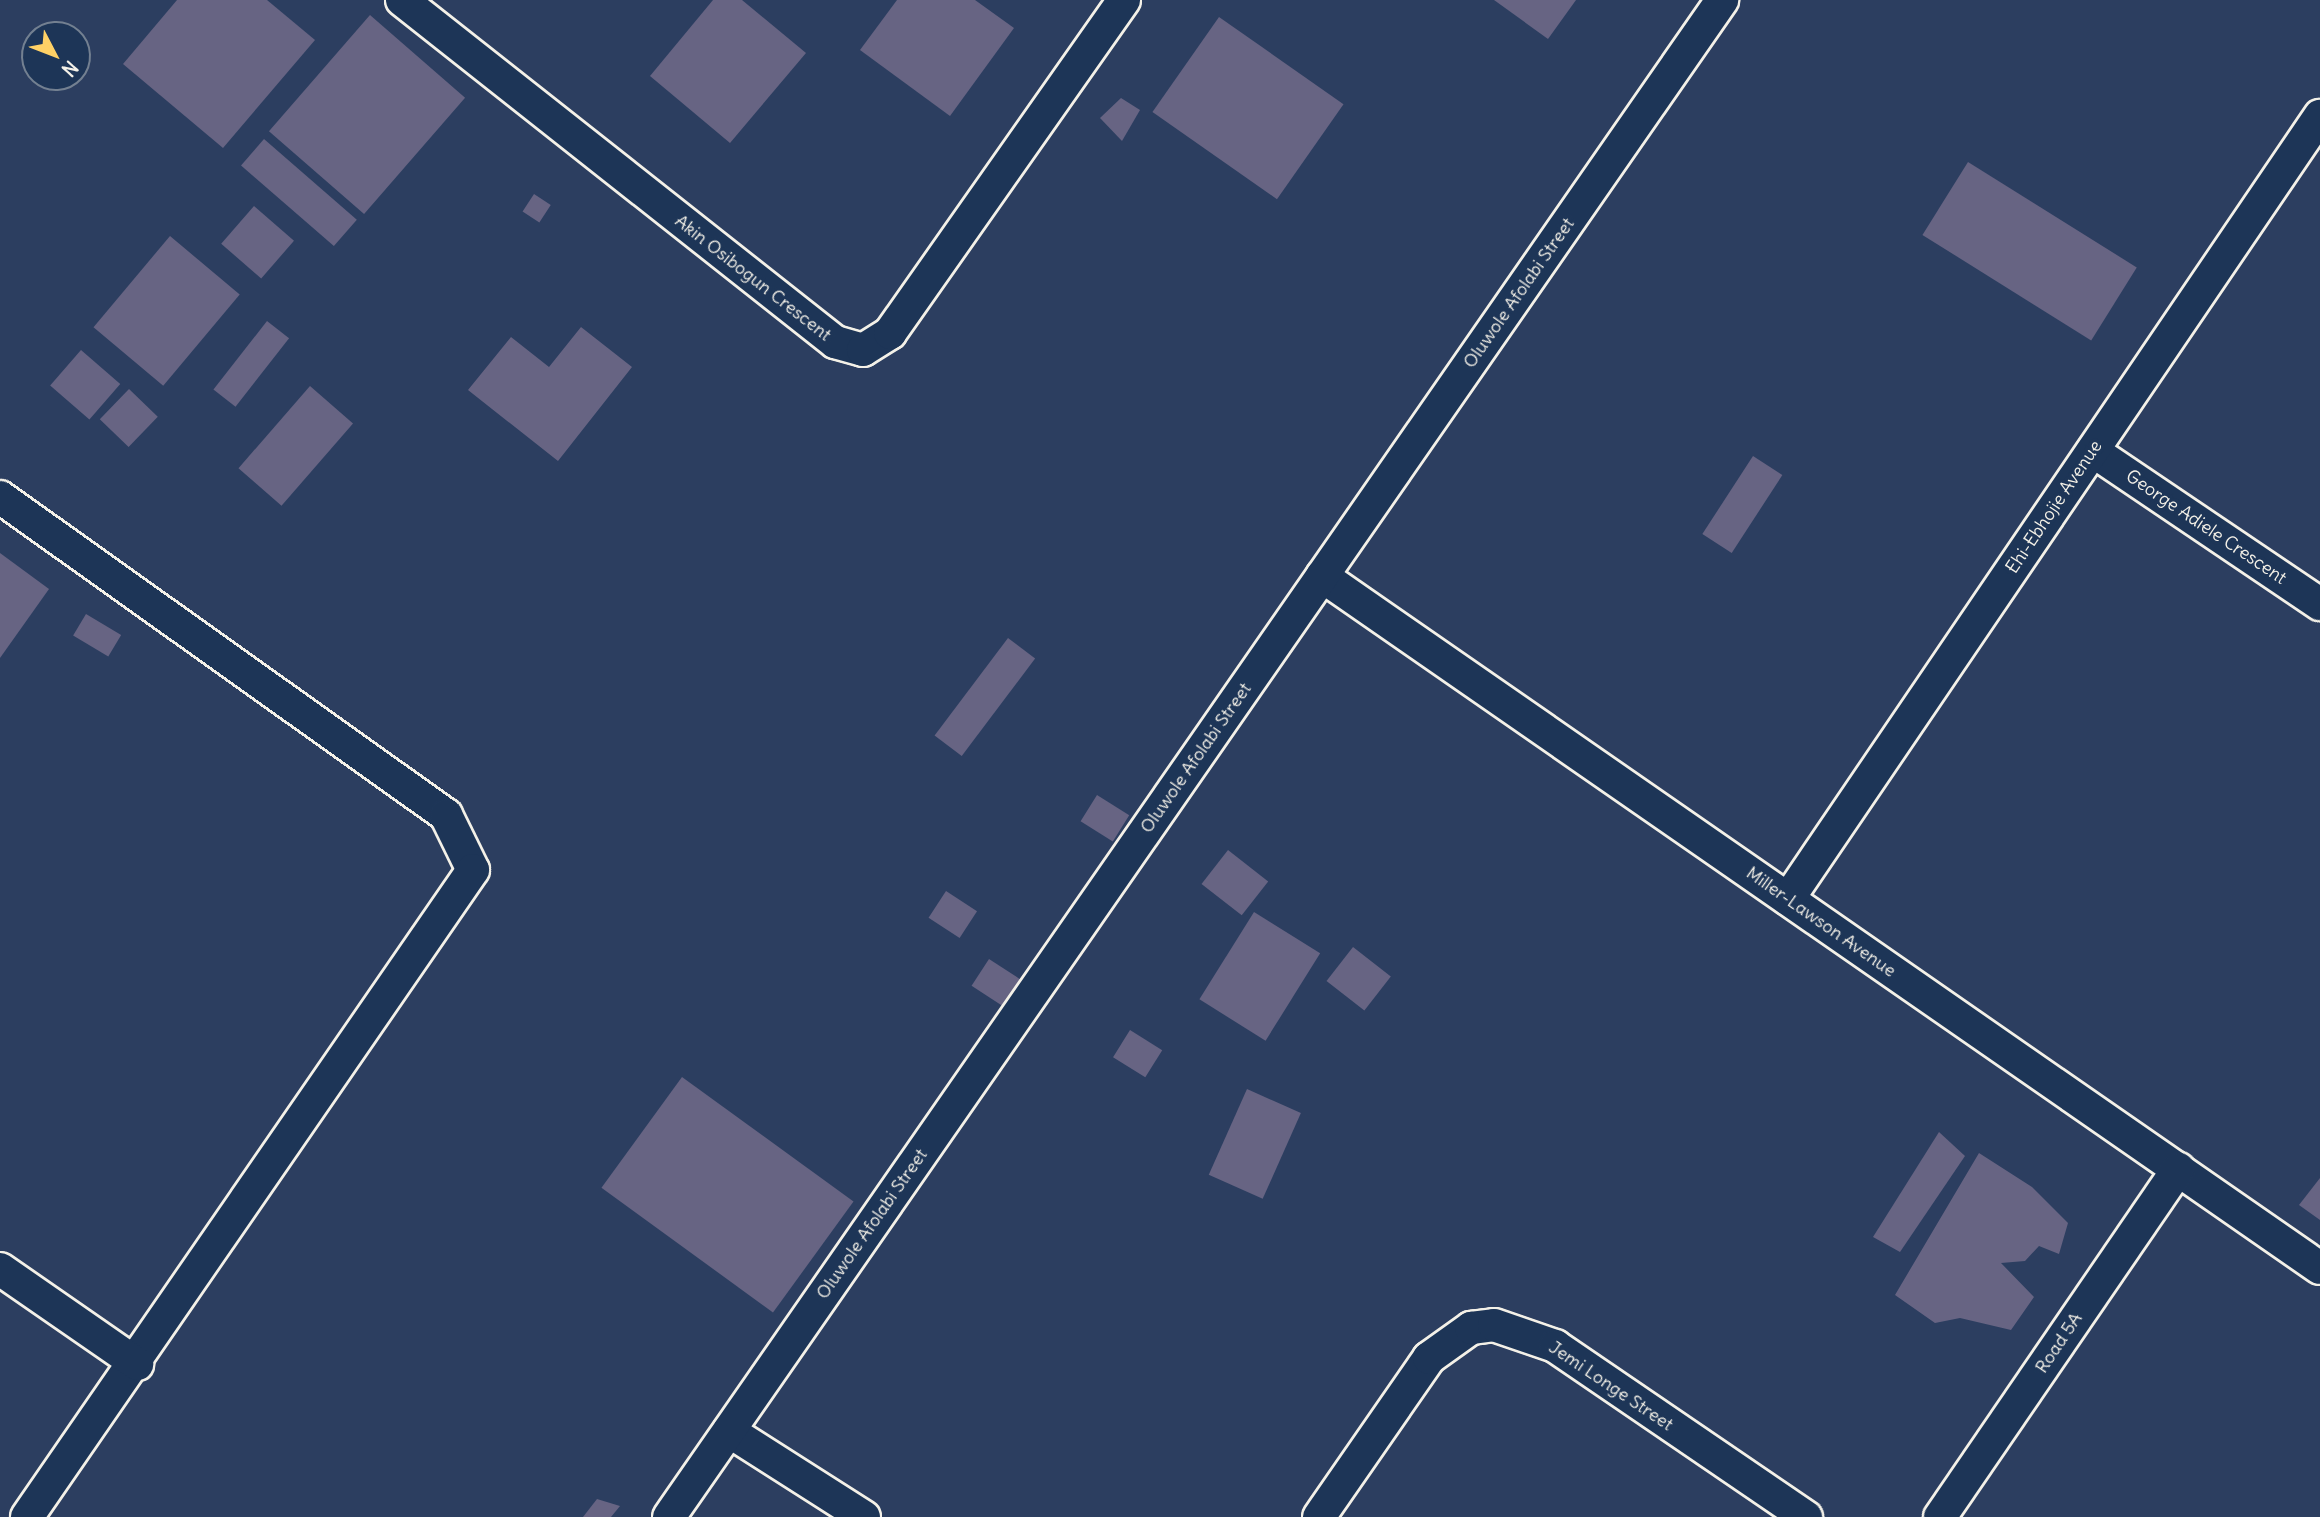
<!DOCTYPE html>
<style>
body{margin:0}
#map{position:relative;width:2320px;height:1517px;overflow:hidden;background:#2c3e60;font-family:Delius,sans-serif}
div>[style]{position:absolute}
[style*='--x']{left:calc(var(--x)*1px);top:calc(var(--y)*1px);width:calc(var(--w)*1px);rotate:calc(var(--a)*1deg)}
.building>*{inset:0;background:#676483;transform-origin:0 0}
.roads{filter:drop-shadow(2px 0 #f4f1e8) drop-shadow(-2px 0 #f4f1e8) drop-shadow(0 2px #f4f1e8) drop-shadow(0 -2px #f4f1e8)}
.street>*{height:32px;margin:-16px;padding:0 16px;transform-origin:16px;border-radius:16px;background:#1d3557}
span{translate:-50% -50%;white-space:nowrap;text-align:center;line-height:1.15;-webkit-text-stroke:7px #1d3557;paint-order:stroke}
.street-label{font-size:18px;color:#f4f1e8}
.north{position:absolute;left:21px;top:21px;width:70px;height:70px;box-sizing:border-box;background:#1d3557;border:2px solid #738091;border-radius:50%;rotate:132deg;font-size:19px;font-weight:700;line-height:28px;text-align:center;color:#f4f1e8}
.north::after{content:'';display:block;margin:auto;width:24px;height:32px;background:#ffd166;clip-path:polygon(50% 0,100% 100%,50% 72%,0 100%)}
</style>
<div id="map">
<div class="building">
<i style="clip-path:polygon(177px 0,267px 0,315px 40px,223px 148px,123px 64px)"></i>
<i style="clip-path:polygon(713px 0,742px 0,806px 53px,730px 143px,650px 76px)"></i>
<i style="clip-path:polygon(897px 0,975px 0,1014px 28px,950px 116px,860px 50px)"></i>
<i style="clip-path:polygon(1494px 0,1576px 0,1548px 39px)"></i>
<i style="left:370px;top:15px;width:126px;height:154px;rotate:41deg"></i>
<i style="left:1219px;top:17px;width:152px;height:116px;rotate:35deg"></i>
<i style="clip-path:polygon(1121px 98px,1140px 110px,1122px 141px,1100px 118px)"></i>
<i style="left:264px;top:139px;width:123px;height:35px;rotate:41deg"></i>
<i style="left:1968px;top:162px;width:199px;height:86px;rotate:32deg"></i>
<i style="left:534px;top:194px;width:20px;height:21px;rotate:33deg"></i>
<i style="left:254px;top:206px;width:53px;height:50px;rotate:41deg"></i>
<i style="left:170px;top:236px;width:91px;height:119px;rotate:40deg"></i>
<i style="left:267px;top:321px;width:28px;height:87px;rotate:38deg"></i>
<i style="clip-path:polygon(581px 327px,632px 367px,558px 461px,468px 390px,511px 337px,549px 367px)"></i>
<i style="left:81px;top:350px;width:52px;height:47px;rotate:41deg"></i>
<i style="left:310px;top:386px;width:57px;height:109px;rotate:41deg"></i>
<i style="left:129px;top:389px;width:40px;height:42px;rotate:44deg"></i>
<i style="left:1753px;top:456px;width:35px;height:93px;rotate:33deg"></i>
<i style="clip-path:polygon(0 553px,49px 589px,0 658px)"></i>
<i style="left:86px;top:614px;width:41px;height:25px;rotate:31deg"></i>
<i style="left:1008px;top:638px;width:34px;height:122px;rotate:37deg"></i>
<i style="left:1097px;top:795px;width:38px;height:31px;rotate:32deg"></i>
<i style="left:1228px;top:850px;width:51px;height:43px;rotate:38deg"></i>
<i style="left:946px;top:891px;width:37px;height:32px;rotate:33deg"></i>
<i style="left:1254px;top:912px;width:78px;height:103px;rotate:32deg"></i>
<i style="left:1353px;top:947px;width:48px;height:43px;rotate:38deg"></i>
<i style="left:989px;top:959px;width:37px;height:32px;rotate:33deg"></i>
<i style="left:1130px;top:1030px;width:38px;height:32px;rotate:32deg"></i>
<i style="left:682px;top:1077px;width:212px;height:137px;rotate:36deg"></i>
<i style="left:1247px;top:1089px;width:59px;height:94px;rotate:24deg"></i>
<i style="clip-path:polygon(1939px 1132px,1965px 1156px,1900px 1252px,1873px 1237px)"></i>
<i style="clip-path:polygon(1979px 1153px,2032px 1187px,2068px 1223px,2059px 1254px,2039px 1246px,2025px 1261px,2001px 1263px,2034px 1297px,2011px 1330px,1960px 1318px,1935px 1323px,1895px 1295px)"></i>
<i style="clip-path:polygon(2320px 1178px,2320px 1220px,2299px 1205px)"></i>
<i style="clip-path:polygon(597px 1499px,620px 1506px,611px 1517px,583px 1517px)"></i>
</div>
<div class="roads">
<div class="street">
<i style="--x:402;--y:0;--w:552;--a:38.3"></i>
<i style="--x:835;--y:342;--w:29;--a:16"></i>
<i style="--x:863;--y:350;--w:32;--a:-32"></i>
<i style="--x:890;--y:333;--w:407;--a:-54.9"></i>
<i style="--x:2093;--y:451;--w:274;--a:34"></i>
<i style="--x:0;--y:497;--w:548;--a:35.49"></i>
<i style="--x:446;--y:815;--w:61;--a:63.9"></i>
<i style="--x:473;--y:870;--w:786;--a:124.58"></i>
<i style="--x:1322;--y:576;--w:1214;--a:34.74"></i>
<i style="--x:1788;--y:899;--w:947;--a:-55.81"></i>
<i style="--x:0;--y:1269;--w:167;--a:34.7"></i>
<i style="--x:729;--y:1431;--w:160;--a:32.5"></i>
<i style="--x:669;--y:1517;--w:1847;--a:-55.23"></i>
<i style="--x:1319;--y:1517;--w:193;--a:-55.3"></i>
<i style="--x:1429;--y:1358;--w:52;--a:-35.5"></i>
<i style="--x:1471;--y:1328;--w:23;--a:-7"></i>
<i style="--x:1494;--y:1325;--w:65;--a:19"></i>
<i style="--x:1555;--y:1346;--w:304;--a:34.3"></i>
<i style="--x:1940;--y:1517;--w:422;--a:-55.6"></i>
</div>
</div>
<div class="street-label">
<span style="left:753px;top:278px;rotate:38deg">Akin Osibogun Crescent</span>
<span style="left:1519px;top:293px;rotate:-55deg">Oluwole Afolabi Street</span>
<span style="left:2054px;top:507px;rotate:-56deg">Ehi-Ebhojie Avenue</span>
<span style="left:2206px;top:527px;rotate:34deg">George Adiele Crescent</span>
<span style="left:1196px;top:758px;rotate:-55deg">Oluwole Afolabi Street</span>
<span style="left:1821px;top:922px;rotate:35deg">Miller-Lawson Avenue</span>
<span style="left:872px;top:1224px;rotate:-55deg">Oluwole Afolabi Street</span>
<span style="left:2059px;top:1343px;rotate:-56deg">Road 5A</span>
<span style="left:1611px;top:1386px;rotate:34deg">Jemi Longe Street</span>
</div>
<div class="north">N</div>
</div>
